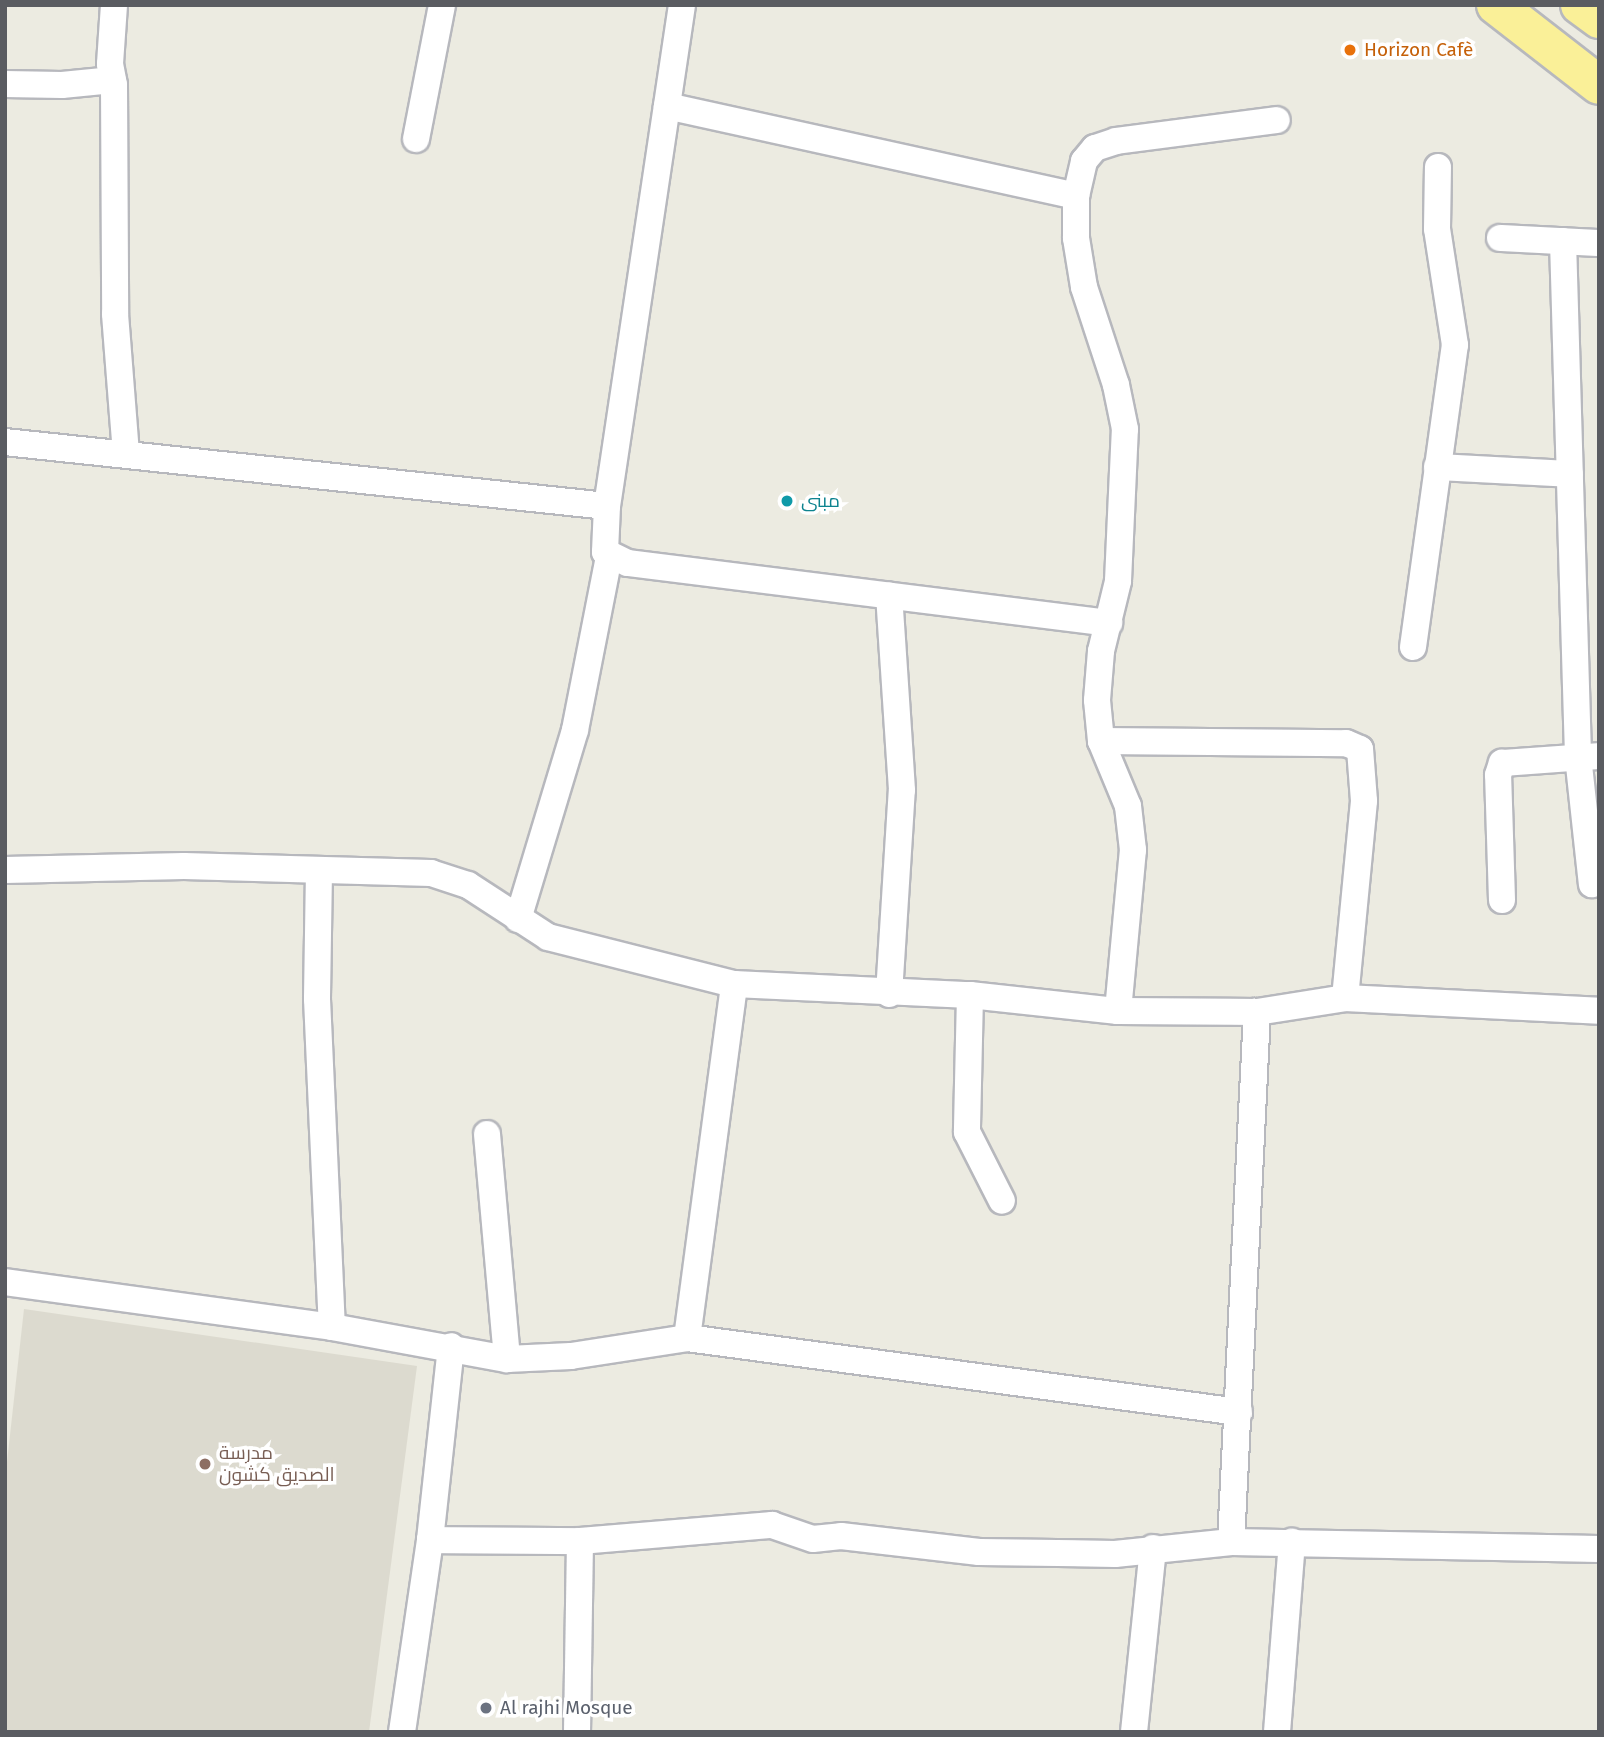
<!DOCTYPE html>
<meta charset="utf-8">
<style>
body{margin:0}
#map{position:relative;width:1604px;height:1737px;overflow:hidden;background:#ecebe1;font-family:"Fira Sans",Cairo,sans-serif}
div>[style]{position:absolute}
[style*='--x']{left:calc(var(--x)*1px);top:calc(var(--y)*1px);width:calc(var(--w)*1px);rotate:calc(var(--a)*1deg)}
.education>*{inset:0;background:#dcdacf}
.roads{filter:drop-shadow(2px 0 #b7b8bd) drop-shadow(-2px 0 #b7b8bd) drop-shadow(0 2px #b7b8bd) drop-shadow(0 -2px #b7b8bd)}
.minor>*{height:26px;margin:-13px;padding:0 13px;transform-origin:13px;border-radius:13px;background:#fff}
.trunk>*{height:38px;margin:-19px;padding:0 19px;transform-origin:19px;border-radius:19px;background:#faf098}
.dots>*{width:19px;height:19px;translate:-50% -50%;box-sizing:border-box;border:4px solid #fff;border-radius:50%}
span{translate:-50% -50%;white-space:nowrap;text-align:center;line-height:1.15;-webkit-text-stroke:7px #fff;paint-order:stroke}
.food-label{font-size:19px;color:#c56008}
.left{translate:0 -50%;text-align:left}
.culture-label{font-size:19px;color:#0d838f}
.education-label{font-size:19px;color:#785e54}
.worship-label{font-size:19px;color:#5b616d}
.frame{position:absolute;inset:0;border:7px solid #5a5c61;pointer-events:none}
</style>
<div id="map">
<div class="education">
<i style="clip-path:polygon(24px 1309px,417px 1366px,369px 1732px,5px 1732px,5px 1480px)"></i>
</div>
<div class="roads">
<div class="minor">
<i style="--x:114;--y:5;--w:59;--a:93.9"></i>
<i style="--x:110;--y:64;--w:21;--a:79"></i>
<i style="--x:114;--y:85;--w:229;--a:89.7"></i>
<i style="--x:115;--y:314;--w:141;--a:85.5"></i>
<i style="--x:682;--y:5;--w:507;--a:98.51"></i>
<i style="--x:607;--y:506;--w:46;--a:92.5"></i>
<i style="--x:605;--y:552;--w:25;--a:26"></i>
<i style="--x:628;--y:563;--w:485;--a:7.1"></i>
<i style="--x:5;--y:84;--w:57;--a:1"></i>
<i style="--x:62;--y:85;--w:51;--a:-5.6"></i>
<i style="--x:667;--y:106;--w:419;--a:12.4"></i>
<i style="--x:416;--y:139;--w:136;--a:-79"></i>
<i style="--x:1500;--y:238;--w:99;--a:2.9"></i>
<i style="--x:1563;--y:241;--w:515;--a:88.33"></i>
<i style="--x:1578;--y:756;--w:129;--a:83.8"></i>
<i style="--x:5;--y:442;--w:605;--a:6.07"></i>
<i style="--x:1437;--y:467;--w:133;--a:3"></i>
<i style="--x:1413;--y:647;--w:305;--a:-82.1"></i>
<i style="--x:1455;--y:345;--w:117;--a:-98.8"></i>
<i style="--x:1437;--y:229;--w:62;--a:-89.1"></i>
<i style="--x:1101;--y:741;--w:245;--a:0.5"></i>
<i style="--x:1346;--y:743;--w:15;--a:23"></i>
<i style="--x:1360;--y:749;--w:52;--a:85.6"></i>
<i style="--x:1364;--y:801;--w:198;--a:95.5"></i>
<i style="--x:5;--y:870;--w:179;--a:-1.3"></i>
<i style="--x:184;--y:866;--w:247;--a:1.6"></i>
<i style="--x:431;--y:873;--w:39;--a:18"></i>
<i style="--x:468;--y:885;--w:95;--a:33"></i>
<i style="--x:548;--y:937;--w:192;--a:14.2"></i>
<i style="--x:734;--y:984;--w:236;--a:2.7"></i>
<i style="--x:970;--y:995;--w:149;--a:6.2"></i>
<i style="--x:1118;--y:1011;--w:139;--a:0.4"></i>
<i style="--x:1257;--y:1012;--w:89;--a:-9"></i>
<i style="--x:1345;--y:998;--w:254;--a:2.9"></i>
<i style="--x:319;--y:870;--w:129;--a:90.9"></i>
<i style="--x:317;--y:999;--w:328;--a:87.4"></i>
<i style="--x:1502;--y:900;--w:125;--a:-91.8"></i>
<i style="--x:1498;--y:775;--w:13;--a:-72"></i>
<i style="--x:1502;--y:763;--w:97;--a:-4.1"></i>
<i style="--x:518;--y:919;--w:197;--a:-73.2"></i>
<i style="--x:575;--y:730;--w:177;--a:-78.9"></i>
<i style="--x:889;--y:994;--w:204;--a:-86.4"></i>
<i style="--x:902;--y:790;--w:195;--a:-93.8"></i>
<i style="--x:970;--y:995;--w:137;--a:91.3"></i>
<i style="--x:967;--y:1132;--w:77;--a:63.1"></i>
<i style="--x:1118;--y:1011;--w:162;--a:-84.7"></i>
<i style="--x:1133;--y:850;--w:44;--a:-96.5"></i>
<i style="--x:1128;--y:806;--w:70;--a:-112.6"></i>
<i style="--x:1101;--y:741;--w:41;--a:-95.6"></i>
<i style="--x:1097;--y:700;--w:49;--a:-85.3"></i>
<i style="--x:1101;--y:651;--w:72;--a:-76.3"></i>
<i style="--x:1118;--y:581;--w:152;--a:-87.4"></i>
<i style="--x:1125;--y:429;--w:45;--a:-101.6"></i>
<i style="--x:1116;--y:385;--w:103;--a:-108.1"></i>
<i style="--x:1084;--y:287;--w:50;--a:-99.3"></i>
<i style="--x:1076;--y:238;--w:42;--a:-90"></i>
<i style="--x:1076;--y:196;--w:36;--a:-77"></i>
<i style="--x:1084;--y:161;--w:17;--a:-50"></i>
<i style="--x:1095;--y:148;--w:22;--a:-18"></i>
<i style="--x:1116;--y:141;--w:162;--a:-7.4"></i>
<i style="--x:487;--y:1134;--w:226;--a:84.9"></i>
<i style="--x:5;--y:1282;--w:330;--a:7.8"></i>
<i style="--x:332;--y:1327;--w:178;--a:10.4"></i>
<i style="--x:507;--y:1359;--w:64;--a:-2.7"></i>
<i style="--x:571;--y:1356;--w:117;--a:-8.8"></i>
<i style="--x:687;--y:1338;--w:357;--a:-82.4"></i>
<i style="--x:687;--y:1338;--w:557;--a:7.64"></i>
<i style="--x:430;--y:1540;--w:150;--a:0.4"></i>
<i style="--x:580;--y:1541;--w:191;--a:90.9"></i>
<i style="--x:580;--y:1541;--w:193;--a:-4.8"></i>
<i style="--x:772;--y:1525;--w:43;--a:18.9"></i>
<i style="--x:813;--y:1539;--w:28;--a:-6"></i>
<i style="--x:841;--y:1536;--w:139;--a:6.6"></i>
<i style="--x:979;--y:1552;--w:136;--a:0.8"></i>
<i style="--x:1115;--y:1554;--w:117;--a:-5.9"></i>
<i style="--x:1231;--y:1542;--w:368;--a:1.1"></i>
<i style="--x:1231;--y:1542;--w:531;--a:-87.19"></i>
<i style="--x:402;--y:1732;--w:194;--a:-81.7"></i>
<i style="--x:430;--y:1540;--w:195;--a:-83.8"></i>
<i style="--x:1134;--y:1732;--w:185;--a:-84.1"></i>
<i style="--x:1277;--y:1732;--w:191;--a:-85.5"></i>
</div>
<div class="trunk">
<i style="--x:1496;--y:5;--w:130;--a:37.8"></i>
<i style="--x:1580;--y:5;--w:24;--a:36"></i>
</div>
</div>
<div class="dots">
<i style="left:1350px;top:50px;background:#e8710a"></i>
<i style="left:787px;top:501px;background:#0f9aa8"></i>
<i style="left:205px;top:1464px;background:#8d6e63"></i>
<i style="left:486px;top:1708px;background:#6b7280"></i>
</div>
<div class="food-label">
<span class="left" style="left:1364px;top:50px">Horizon Cafè</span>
</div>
<div class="culture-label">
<span class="left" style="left:801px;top:501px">مبنى</span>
</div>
<div class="education-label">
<span class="left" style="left:219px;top:1464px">مدرسة<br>الصديق كشون</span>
</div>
<div class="worship-label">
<span class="left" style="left:500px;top:1708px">Al rajhi Mosque</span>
</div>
<div class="frame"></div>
</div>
